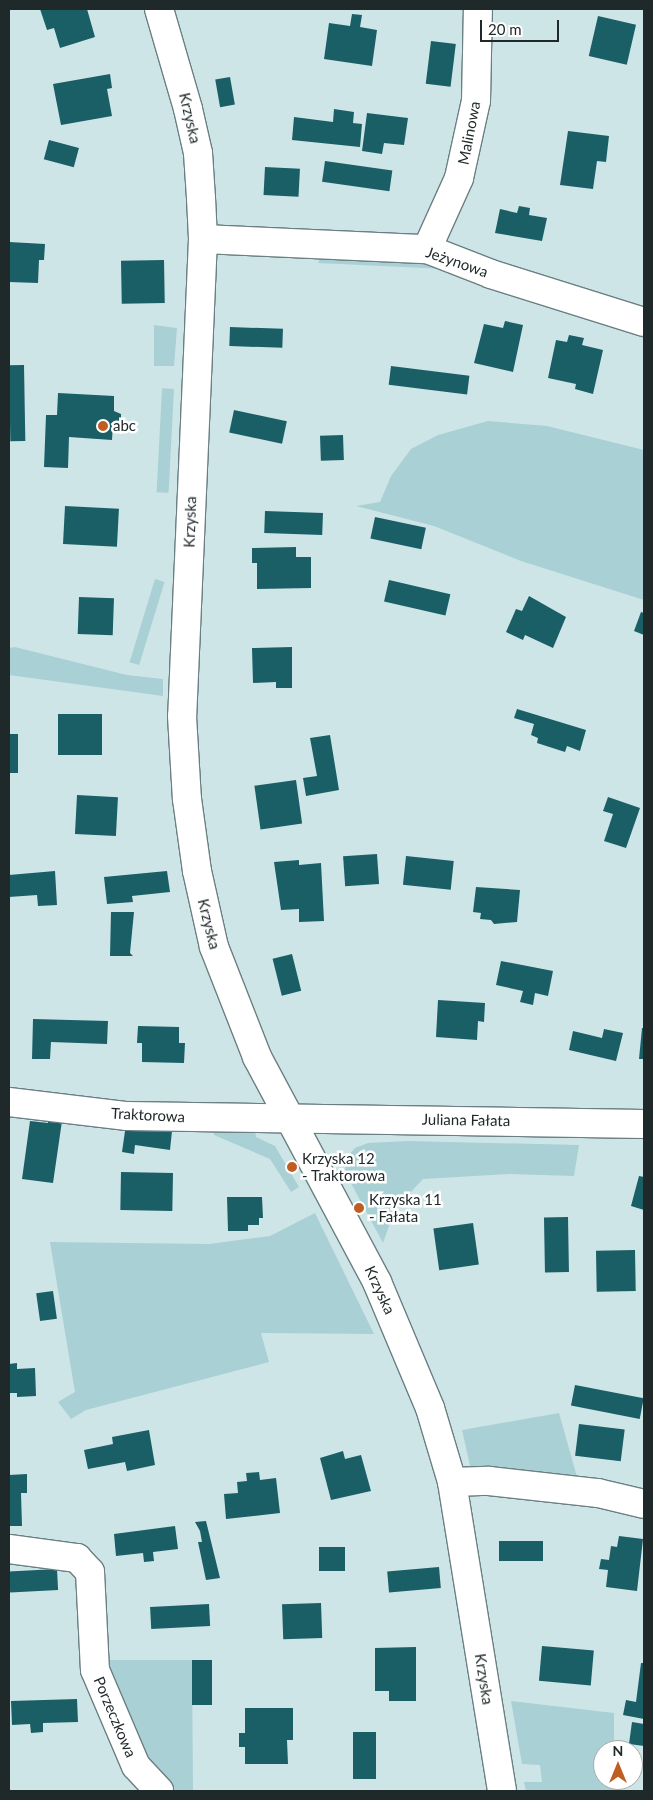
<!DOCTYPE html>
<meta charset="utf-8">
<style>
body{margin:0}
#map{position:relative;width:653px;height:1800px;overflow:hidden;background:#cee5e8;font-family:Lato,sans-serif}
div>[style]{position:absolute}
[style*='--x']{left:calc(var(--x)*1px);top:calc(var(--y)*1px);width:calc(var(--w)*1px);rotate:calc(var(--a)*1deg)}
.green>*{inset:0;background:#a9d0d5;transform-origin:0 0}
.building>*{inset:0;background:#1a5e66;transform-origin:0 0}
.roads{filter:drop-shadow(1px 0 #6b7f82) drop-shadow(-1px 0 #6b7f82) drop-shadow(0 1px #6b7f82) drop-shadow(0 -1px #6b7f82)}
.minor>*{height:28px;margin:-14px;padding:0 14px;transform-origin:14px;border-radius:14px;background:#fff}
.tertiary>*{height:28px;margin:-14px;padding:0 14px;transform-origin:14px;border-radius:14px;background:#fff}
.dots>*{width:14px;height:14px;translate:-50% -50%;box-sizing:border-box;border:2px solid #fff;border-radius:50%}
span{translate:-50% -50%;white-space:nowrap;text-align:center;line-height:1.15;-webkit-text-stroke:5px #fff;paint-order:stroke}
.street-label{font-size:15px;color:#20292a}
.poi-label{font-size:15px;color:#20292a}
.left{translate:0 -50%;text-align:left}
.frame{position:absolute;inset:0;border:10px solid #20292a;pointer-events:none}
.north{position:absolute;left:593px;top:1740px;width:50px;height:50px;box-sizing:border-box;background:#fff;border:1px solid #a6a9aa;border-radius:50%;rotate:0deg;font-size:14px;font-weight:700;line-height:20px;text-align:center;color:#20292a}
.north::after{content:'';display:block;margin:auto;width:18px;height:22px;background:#bf5d22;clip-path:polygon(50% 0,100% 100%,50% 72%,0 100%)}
.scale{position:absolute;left:480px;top:20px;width:79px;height:22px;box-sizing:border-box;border:2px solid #20292a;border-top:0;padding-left:6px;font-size:15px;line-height:18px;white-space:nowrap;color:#20292a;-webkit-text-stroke:4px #fff;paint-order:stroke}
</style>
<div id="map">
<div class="green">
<i style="clip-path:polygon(324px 252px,400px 254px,446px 269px,318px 263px)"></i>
<i style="clip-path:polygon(154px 325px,177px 328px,174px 366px,154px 366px)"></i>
<i style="left:174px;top:389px;width:104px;height:12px;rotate:93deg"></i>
<i style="clip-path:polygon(488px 421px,547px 426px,644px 450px,644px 600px,521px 561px,434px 526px,356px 506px,380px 502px,391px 476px,411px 449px,438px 435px)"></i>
<i style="left:155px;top:579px;width:10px;height:87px;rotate:17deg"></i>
<i style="clip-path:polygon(15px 647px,127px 675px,163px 679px,163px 696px,9px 675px,9px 648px)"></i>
<i style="clip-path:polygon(214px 1125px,255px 1128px,256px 1137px,275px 1146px,299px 1187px,291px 1192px,270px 1159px,214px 1135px)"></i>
<i style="clip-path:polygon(408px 1141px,579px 1145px,574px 1176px,509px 1174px,423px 1179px,395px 1209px,383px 1243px,345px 1172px,346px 1158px,355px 1148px,368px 1143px)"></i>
<i style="clip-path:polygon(315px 1213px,374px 1334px,261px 1333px,269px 1362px,86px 1410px,71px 1419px,58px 1402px,75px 1392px,50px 1242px,209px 1244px,270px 1236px)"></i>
<i style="clip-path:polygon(559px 1413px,579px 1484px,471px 1470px,462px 1430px)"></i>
<i style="clip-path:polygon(103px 1660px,192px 1660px,193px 1791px,173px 1791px,149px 1764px)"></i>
<i style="clip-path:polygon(511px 1701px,614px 1713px,614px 1750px,603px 1750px,603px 1780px,615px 1780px,615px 1791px,526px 1791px,524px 1782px,542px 1782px,540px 1765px,522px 1764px)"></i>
</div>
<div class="building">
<i style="clip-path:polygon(40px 9px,87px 9px,95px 37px,60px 48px,54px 28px,47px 30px)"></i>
<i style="clip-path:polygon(352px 14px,362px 15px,360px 27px,377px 30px,372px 66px,324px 59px,329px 23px,350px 26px)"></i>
<i style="left:598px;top:16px;width:39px;height:41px;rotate:13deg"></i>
<i style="left:431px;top:41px;width:25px;height:43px;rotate:7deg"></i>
<i style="clip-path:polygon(110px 74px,112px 88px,107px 89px,112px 116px,61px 125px,53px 84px)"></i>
<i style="left:230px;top:77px;width:28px;height:15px;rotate:80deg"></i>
<i style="clip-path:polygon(334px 109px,354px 112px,353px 123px,362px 124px,360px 147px,292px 140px,294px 117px,333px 122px)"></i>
<i style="clip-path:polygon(367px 113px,408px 118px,404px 145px,384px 143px,382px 154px,362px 151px)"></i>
<i style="clip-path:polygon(568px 131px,609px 136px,606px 162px,597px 161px,593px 189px,560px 185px)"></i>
<i style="left:49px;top:140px;width:31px;height:20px;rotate:15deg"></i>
<i style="left:325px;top:161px;width:68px;height:21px;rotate:8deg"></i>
<i style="left:265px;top:167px;width:35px;height:28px;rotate:3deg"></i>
<i style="clip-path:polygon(519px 206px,530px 208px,529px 215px,547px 218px,542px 241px,495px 233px,500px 209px,517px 213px)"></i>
<i style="clip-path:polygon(9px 242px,45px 244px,44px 260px,39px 260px,38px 283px,9px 282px)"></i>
<i style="left:164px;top:260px;width:43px;height:43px;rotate:89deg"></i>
<i style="clip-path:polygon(505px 321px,523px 325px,513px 372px,474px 363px,484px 324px,503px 328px)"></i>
<i style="left:230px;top:327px;width:53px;height:19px;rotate:2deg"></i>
<i style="clip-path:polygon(569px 335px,584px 338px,582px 345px,603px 350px,593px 394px,575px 389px,576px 384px,548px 378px,556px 340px,567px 342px)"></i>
<i style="left:24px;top:365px;width:76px;height:15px;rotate:89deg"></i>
<i style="left:391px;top:366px;width:79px;height:19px;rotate:7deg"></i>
<i style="clip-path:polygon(58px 393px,114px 396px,114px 411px,121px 414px,121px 422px,113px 424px,112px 440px,69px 437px,68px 468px,44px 467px,46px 415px,57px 415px)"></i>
<i style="left:234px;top:410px;width:54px;height:23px;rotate:12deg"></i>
<i style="left:343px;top:435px;width:25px;height:23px;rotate:88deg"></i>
<i style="left:65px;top:506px;width:54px;height:38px;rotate:3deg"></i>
<i style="left:265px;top:511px;width:58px;height:22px;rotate:2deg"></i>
<i style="left:375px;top:517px;width:52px;height:22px;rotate:12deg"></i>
<i style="clip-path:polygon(296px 547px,296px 557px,311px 557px,311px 588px,257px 589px,257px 563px,252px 563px,252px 548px)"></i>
<i style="left:389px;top:580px;width:63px;height:22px;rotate:13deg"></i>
<i style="clip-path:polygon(529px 596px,566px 617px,553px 648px,525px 635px,523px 640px,506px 632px,516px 609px,522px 611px)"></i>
<i style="left:79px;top:597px;width:35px;height:37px;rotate:2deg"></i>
<i style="clip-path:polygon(641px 612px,644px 613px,644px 635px,634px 631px)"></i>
<i style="clip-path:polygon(292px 647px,292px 688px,276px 688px,276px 682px,253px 683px,252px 648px)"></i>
<i style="clip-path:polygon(517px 709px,586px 730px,580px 751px,567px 746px,565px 752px,537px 743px,538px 738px,531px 735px,534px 724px,514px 718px)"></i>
<i style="left:58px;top:714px;width:44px;height:41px"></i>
<i style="left:9px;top:734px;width:9px;height:39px"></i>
<i style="clip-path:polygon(330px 735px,339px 790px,306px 796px,303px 778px,317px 776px,310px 738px)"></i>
<i style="left:296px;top:780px;width:44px;height:42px;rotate:82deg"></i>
<i style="left:77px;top:795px;width:41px;height:39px;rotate:3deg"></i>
<i style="clip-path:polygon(608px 797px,640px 808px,626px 848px,604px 841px,613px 814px,603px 811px)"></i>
<i style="left:377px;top:854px;width:30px;height:34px;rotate:86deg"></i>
<i style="left:406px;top:856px;width:48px;height:29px;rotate:6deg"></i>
<i style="clip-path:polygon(299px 860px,299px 865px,321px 863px,324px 921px,299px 922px,299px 909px,281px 910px,274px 862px)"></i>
<i style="clip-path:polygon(55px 871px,57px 905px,38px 906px,37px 895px,9px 897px,9px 875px)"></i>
<i style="clip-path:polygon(167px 871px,170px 892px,132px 896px,133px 902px,107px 904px,104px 877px)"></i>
<i style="clip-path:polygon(476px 887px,520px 890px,517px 922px,494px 924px,491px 920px,480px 919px,481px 913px,473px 912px)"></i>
<i style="clip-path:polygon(111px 912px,134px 912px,130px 953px,133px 956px,110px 956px)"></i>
<i style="left:292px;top:954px;width:38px;height:20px;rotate:76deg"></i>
<i style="clip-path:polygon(501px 961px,553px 971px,548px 996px,535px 993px,533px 1005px,520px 1002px,523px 991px,496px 985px)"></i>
<i style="clip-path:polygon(438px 1000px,485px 1003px,484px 1022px,478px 1021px,477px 1040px,436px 1037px)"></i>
<i style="clip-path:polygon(33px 1019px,108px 1021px,107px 1044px,51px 1042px,50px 1059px,32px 1059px)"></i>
<i style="clip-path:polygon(138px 1026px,179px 1027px,179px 1043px,185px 1043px,184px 1063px,142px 1062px,142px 1043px,137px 1043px)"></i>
<i style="clip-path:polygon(642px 1028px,644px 1028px,644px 1059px,639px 1059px)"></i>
<i style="clip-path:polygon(604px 1029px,623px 1033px,616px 1061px,569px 1050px,573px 1031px,602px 1038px)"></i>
<i style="clip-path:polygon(48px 1119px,62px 1121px,53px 1183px,22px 1179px,30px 1121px,48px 1123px)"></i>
<i style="clip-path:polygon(126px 1124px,172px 1131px,170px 1150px,135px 1145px,134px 1154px,122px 1152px)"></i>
<i style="left:121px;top:1172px;width:52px;height:38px;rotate:1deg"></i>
<i style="clip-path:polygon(639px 1176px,644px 1177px,644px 1210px,631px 1206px)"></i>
<i style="clip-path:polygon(227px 1197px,262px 1197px,263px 1218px,259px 1218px,259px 1225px,248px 1225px,248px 1231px,228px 1231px)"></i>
<i style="left:568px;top:1217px;width:55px;height:24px;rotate:89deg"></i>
<i style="left:473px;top:1223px;width:42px;height:40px;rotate:82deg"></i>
<i style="left:635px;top:1250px;width:41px;height:39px;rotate:89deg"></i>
<i style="left:53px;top:1291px;width:28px;height:17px;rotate:82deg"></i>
<i style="clip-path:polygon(17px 1363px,17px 1369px,35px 1368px,36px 1396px,17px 1397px,17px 1393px,9px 1393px,9px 1364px)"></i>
<i style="left:575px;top:1385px;width:70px;height:21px;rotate:11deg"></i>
<i style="left:579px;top:1424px;width:46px;height:32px;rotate:7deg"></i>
<i style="clip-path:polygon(149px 1430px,155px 1465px,127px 1471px,125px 1462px,88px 1469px,84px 1450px,113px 1444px,112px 1437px)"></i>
<i style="clip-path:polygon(343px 1451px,345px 1459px,361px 1455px,371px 1491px,331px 1500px,320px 1458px)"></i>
<i style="clip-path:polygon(259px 1472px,260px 1480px,276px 1478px,280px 1513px,226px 1519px,224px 1494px,238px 1493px,237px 1482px,247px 1481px,246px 1473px)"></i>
<i style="clip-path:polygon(27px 1474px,27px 1493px,21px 1493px,22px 1526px,9px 1526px,9px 1475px)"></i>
<i style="clip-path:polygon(206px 1521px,220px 1578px,206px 1580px,198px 1542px,202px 1542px,200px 1531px,195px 1522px)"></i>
<i style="clip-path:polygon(175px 1526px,178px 1549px,153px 1552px,154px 1561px,144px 1562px,143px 1553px,116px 1556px,114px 1534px)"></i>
<i style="clip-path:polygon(619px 1536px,643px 1539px,637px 1591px,606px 1587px,608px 1570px,599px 1569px,601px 1559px,609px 1560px,611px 1546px,617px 1547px)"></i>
<i style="left:543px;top:1541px;width:20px;height:44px;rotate:90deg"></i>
<i style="left:319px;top:1547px;width:26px;height:24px"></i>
<i style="left:439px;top:1567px;width:21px;height:52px;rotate:85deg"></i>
<i style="left:57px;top:1569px;width:21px;height:48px;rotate:87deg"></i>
<i style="left:321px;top:1603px;width:35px;height:39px;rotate:88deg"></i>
<i style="left:209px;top:1604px;width:22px;height:59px;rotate:87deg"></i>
<i style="left:542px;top:1646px;width:52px;height:35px;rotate:5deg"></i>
<i style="clip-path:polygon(416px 1647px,416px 1701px,389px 1701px,389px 1691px,375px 1691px,375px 1648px)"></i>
<i style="left:192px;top:1660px;width:20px;height:45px"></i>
<i style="clip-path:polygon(641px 1663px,644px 1663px,644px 1719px,623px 1715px,626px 1700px,636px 1702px)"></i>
<i style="clip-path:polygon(77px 1699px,78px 1722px,43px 1723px,43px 1732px,31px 1733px,30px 1724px,12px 1725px,11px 1701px)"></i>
<i style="clip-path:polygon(245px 1708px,293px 1708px,293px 1740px,287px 1740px,288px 1764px,245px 1764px,245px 1747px,239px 1747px,239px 1733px,245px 1733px)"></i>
<i style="clip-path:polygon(632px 1722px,644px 1724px,644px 1746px,629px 1744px)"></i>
<i style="left:353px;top:1732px;width:23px;height:47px"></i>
</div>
<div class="roads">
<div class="minor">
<i style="--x:203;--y:239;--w:224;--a:2.6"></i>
<i style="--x:427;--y:249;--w:69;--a:21.3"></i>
<i style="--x:491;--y:274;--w:160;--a:17.4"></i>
<i style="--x:427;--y:249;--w:78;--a:-65.7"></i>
<i style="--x:459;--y:178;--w:79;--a:-77.6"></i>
<i style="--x:476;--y:101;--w:92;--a:-88.8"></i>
<i style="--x:9;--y:1102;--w:119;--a:6.8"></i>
<i style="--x:127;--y:1116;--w:517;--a:0.89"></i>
<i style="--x:452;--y:1482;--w:37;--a:-2"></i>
<i style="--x:489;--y:1481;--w:110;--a:6.3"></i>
<i style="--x:598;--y:1493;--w:47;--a:13.4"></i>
<i style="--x:9;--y:1549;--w:69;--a:7.5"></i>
<i style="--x:77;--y:1558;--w:19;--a:47"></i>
<i style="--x:90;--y:1572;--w:98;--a:87.1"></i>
<i style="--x:95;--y:1670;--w:104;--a:66.9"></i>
<i style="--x:136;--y:1766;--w:34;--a:47"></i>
</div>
<div class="tertiary">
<i style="--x:159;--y:9;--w:104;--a:73.8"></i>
<i style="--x:188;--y:109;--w:45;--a:77.2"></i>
<i style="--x:198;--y:153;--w:45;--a:86.2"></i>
<i style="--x:201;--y:198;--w:41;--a:87.2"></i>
<i style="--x:203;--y:239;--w:477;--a:92.5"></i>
<i style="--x:182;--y:716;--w:83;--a:86.6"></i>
<i style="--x:187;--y:799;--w:73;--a:82.1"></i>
<i style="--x:197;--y:871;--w:78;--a:77.4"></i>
<i style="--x:214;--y:947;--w:118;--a:68.6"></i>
<i style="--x:257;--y:1057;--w:255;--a:61.9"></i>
<i style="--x:377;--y:1282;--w:137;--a:67.2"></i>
<i style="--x:430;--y:1408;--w:77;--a:73.4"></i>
<i style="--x:452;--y:1482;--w:313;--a:80.8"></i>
</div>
</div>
<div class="dots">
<i style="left:103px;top:426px;background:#bf5d22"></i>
<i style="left:292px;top:1167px;background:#bf5d22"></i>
<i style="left:359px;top:1208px;background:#bf5d22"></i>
</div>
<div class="street-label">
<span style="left:190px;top:118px;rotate:77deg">Krzyska</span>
<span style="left:469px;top:133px;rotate:-79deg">Malinowa</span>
<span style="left:457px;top:262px;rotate:19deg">Jeżynowa</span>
<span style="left:190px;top:522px;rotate:-88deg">Krzyska</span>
<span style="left:209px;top:924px;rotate:76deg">Krzyska</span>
<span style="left:148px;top:1115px;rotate:3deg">Traktorowa</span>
<span style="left:466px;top:1120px;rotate:1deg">Juliana Fałata</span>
<span style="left:380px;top:1290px;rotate:65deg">Krzyska</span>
<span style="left:484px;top:1679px;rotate:81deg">Krzyska</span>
<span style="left:115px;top:1717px;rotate:67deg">Porzeczkowa</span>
</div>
<div class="poi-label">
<span class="left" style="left:113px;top:426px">abc</span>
<span class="left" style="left:302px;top:1167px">Krzyska 12<br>- Traktorowa</span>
<span class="left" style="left:369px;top:1208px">Krzyska 11<br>- Fałata</span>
</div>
<div class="frame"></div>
<div class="north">N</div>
<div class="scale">20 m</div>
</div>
